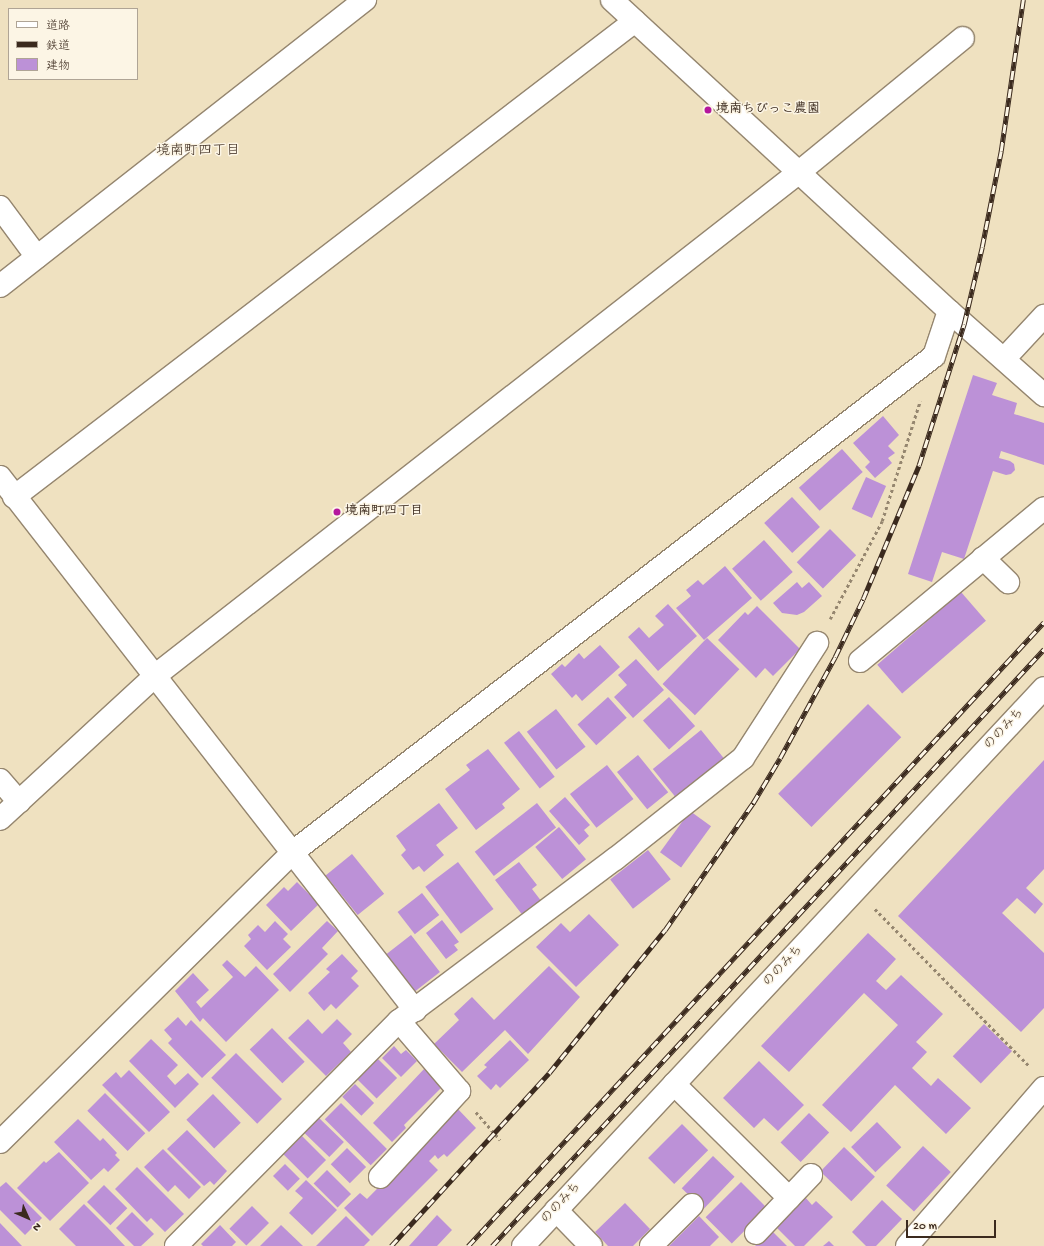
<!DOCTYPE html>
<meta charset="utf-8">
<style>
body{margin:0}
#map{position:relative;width:1044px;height:1246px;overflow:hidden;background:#efe1c0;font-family:"Gochi Hand","Klee One",sans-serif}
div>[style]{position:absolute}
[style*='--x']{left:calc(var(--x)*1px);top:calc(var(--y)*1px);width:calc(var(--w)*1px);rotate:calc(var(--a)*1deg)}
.building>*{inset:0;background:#bc91d7;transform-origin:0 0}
.path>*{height:2.5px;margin-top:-1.25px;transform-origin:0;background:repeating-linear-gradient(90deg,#95866f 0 3px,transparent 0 6px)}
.roads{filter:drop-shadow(1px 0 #95866f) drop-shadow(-1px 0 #95866f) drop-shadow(0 1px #95866f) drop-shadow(0 -1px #95866f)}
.minor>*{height:22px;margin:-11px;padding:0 11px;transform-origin:11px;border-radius:11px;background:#fff}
.rail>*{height:4.5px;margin-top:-2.25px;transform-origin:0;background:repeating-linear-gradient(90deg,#fcf5e5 0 9px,#3b2a1e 0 18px);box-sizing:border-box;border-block:1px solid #3b2a1e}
.dots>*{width:11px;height:11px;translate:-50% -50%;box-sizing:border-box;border:2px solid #fcf5e5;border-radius:50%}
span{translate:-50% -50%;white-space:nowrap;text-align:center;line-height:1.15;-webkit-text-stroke:3px #fcf5e5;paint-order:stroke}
.poi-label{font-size:13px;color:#3b2a1e;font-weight:700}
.left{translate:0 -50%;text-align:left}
.street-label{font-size:13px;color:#3b2a1e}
.neighbourhood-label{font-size:14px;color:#3b2a1e}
.legend{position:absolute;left:8px;top:8px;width:130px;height:72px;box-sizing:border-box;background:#fcf5e5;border:1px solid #afa495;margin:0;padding:5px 7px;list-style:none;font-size:12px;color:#3b2a1e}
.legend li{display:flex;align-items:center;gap:8px;height:20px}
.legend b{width:20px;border:1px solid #afa495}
.north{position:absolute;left:8px;top:1198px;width:40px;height:40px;-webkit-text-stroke:3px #fcf5e5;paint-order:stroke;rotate:135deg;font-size:11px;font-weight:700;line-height:16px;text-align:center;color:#3b2a1e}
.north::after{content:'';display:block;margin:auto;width:14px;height:18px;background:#3b2a1e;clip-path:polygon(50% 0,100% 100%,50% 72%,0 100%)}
.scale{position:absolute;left:906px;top:1220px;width:90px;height:18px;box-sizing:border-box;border:2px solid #3b2a1e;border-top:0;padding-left:5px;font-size:12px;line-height:14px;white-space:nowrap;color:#3b2a1e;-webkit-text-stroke:3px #fcf5e5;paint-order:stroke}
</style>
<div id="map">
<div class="building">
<i style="clip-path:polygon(973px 375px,997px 383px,992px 395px,1017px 403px,1014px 414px,1044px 423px,1044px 465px,1001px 451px,999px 458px,1010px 461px,1014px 464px,1015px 470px,1011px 474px,1006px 475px,993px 471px,964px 559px,942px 552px,932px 582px,908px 574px)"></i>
<i style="clip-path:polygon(883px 416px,899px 435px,888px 446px,895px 453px,888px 458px,892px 463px,875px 478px,865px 467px,870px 462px,853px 443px)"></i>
<i style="left:842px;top:449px;width:31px;height:58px;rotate:48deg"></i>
<i style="left:866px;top:477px;width:22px;height:35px;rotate:24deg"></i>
<i style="left:792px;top:497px;width:41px;height:38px;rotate:47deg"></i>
<i style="left:830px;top:529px;width:37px;height:47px;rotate:45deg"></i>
<i style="left:764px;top:540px;width:43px;height:43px;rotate:48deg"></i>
<i style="clip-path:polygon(725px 566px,752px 598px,704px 640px,676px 608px,691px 596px,686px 590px,698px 580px,703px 585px)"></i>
<i style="clip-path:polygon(797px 582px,802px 588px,809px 582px,822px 596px,804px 612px,797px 615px,782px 613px,773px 603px)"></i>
<i style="left:961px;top:592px;width:38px;height:111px;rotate:49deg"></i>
<i style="clip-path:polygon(668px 604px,697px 636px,658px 671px,628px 637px,639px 627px,649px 638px,664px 625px,655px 616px)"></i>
<i style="clip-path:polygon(757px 606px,800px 649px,773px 676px,765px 668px,756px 678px,718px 640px,745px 612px,748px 615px)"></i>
<i style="left:707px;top:638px;width:45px;height:64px;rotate:44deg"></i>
<i style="clip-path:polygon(600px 645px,620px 667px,582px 701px,576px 694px,572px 698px,551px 674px,562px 664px,565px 667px,579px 653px,584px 659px)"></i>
<i style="clip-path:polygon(636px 659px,664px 690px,633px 718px,614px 697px,627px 685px,618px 675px)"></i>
<i style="left:608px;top:697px;width:28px;height:41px;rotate:48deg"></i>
<i style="left:669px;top:697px;width:39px;height:35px;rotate:48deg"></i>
<i style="left:868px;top:704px;width:47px;height:127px;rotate:45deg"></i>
<i style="left:556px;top:709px;width:48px;height:37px;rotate:52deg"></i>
<i style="left:701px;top:730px;width:36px;height:62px;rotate:51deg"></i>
<i style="left:519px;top:731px;width:58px;height:19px;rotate:52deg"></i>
<i style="clip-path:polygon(488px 749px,520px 789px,502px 804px,505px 808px,476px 830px,445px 789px,470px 770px,466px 765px)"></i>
<i style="left:638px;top:755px;width:48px;height:27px;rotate:51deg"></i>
<i style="clip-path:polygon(1044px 760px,1044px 869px,1026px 888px,1043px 904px,1035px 914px,1017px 898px,1002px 913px,1044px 953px,1044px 1008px,1021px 1032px,898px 916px)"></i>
<i style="left:607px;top:765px;width:43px;height:47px;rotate:52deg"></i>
<i style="clip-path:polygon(565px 797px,590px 825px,584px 830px,589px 836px,579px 845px,549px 811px)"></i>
<i style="clip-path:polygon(439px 803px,458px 828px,436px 845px,444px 855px,424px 872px,419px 866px,413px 870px,401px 855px,406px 850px,396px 836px)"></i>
<i style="left:537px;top:803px;width:31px;height:79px;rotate:52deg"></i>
<i style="left:690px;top:811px;width:26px;height:51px;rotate:36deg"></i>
<i style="left:559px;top:827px;width:42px;height:31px;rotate:50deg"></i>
<i style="left:648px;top:850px;width:37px;height:48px;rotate:52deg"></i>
<i style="left:352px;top:854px;width:51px;height:34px;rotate:51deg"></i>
<i style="left:458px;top:862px;width:59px;height:41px;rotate:53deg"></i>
<i style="clip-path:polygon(519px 862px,537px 885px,532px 889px,542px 902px,524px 917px,495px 880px)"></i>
<i style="clip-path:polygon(297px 882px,319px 904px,291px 931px,266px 905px,284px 887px,288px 891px)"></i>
<i style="left:422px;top:893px;width:28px;height:31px;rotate:52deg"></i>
<i style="clip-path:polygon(589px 914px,619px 945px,576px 987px,536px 947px,561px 923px,570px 932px)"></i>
<i style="clip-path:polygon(442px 920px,459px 942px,454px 945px,458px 950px,446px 959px,426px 933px)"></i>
<i style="clip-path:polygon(275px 921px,288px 934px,283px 939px,291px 947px,267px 970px,244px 946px,251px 939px,248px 935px,258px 925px,265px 932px)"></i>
<i style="clip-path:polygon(327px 921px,338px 931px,322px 948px,328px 954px,290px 992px,273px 974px)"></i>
<i style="clip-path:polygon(868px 933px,896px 959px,876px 981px,886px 990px,901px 975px,943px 1014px,916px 1042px,927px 1052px,912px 1068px,931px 1086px,938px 1078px,971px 1108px,946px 1134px,895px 1085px,851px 1132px,822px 1105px,898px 1025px,864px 993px,789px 1072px,761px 1046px)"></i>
<i style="left:411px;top:935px;width:47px;height:33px;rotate:52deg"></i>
<i style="clip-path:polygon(342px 954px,358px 971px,351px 978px,359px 986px,336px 1009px,331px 1004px,324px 1011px,308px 993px,330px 972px,326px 969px)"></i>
<i style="clip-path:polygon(227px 960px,245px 977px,256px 966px,279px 990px,226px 1042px,203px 1018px,200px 1022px,175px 991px,193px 973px,209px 990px,196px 1002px,201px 1008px,233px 977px,222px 965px)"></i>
<i style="clip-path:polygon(549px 966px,580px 997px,528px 1054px,505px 1030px,462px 1072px,434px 1044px,459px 1020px,454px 1014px,472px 997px,494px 1020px)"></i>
<i style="clip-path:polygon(178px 1017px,186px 1026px,191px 1020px,226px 1055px,202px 1078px,168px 1043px,172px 1039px,164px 1030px)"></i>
<i style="clip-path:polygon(308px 1019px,322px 1034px,337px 1019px,352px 1034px,343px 1043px,351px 1052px,326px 1076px,288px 1038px)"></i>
<i style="left:984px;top:1024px;width:39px;height:45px;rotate:44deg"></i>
<i style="left:272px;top:1028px;width:47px;height:31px;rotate:46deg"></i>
<i style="clip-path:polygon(151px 1039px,178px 1065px,167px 1076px,175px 1085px,188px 1073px,199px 1084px,175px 1108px,129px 1061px)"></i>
<i style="clip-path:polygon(510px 1040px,529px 1060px,500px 1088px,496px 1084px,491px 1090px,477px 1076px,487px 1067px,484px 1065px)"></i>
<i style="clip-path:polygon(394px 1046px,401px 1054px,406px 1050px,417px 1061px,401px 1077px,382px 1058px)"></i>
<i style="left:236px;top:1053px;width:65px;height:35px;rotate:45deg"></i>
<i style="left:378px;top:1059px;width:27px;height:29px;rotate:45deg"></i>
<i style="clip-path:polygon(759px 1061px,804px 1105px,778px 1131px,764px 1118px,754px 1128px,723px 1098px)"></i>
<i style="clip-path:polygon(425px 1068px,443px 1086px,404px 1125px,406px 1128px,392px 1142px,373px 1123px)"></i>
<i style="clip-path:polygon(129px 1070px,170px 1112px,149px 1132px,102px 1085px,116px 1072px,121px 1078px)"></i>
<i style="left:355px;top:1084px;width:27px;height:18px;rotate:45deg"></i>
<i style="left:105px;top:1093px;width:57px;height:25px;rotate:45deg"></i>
<i style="left:213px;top:1094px;width:40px;height:37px;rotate:46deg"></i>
<i style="left:341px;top:1103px;width:65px;height:23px;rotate:45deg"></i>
<i style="clip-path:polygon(457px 1108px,476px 1128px,447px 1157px,444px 1154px,438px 1159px,435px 1155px,429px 1161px,438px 1170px,372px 1236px,344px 1208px,360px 1193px,367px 1199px)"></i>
<i style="left:809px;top:1113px;width:28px;height:41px;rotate:44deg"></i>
<i style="left:318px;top:1117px;width:36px;height:21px;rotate:44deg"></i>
<i style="clip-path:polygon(78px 1119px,100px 1141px,103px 1138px,117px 1153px,115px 1155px,120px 1160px,108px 1172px,104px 1168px,91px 1180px,54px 1142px)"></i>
<i style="left:877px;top:1122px;width:35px;height:36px;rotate:46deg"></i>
<i style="left:682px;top:1124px;width:37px;height:48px;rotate:45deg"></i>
<i style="clip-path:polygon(187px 1130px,227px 1171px,214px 1185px,210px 1181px,204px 1186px,167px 1149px)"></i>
<i style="left:302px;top:1136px;width:34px;height:26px;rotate:45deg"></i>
<i style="left:923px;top:1146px;width:38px;height:54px;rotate:43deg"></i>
<i style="left:844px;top:1147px;width:43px;height:34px;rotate:44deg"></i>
<i style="left:347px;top:1148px;width:27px;height:23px;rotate:45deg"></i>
<i style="clip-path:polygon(163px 1149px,201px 1187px,189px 1199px,175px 1185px,168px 1192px,144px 1167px)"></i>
<i style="clip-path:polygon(59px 1152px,89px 1183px,50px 1221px,17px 1188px,44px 1161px,46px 1163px)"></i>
<i style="left:713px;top:1156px;width:30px;height:45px;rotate:44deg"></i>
<i style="left:285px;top:1164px;width:21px;height:17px;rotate:45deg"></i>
<i style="clip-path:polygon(137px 1167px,184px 1214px,165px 1232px,151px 1218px,147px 1222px,115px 1189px)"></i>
<i style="left:327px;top:1170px;width:34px;height:19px;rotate:45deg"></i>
<i style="clip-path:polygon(306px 1180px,337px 1210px,312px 1235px,289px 1213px,303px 1198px,295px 1191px)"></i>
<i style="clip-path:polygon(6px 1182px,42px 1218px,25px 1235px,0 1210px,0 1187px)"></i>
<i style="left:741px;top:1182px;width:37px;height:50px;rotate:45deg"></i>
<i style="left:104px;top:1185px;width:33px;height:24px;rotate:45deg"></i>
<i style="clip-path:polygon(805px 1197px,812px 1205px,816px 1201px,833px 1217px,804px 1246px,795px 1246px,775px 1226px)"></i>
<i style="clip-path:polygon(882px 1200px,902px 1219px,876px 1246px,866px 1246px,852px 1232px)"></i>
<i style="clip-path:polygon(625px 1203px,650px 1229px,633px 1246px,608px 1246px,595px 1232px)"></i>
<i style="clip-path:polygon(84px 1204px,107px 1227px,125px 1246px,76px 1246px,59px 1229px)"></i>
<i style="left:252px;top:1206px;width:24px;height:32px;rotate:45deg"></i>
<i style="clip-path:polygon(132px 1212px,154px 1234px,141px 1246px,134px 1246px,116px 1228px)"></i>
<i style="clip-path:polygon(437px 1215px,452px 1230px,437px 1246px,409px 1246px)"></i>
<i style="clip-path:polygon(346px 1216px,370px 1240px,364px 1246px,316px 1246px)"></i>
<i style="clip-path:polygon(699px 1216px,719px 1237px,710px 1246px,669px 1246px)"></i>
<i style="clip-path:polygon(0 1223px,22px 1246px,0 1246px)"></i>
<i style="clip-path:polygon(220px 1225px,236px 1242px,232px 1246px,203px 1246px,201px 1244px)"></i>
<i style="clip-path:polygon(281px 1225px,303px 1246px,260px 1246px)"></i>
<i style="clip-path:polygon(771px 1230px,787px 1246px,755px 1246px)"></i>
<i style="clip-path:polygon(829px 1241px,834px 1246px,823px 1246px)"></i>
</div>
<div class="path">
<i style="--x:830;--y:619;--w:111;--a:-62"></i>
<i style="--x:882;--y:521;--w:126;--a:-72.4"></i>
<i style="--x:875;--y:909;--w:221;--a:45.5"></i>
<i style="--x:476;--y:1112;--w:37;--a:49"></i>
</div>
<div class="roads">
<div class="minor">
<i style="--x:612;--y:0;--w:459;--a:42.7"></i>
<i style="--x:949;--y:311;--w:127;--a:41.5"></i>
<i style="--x:0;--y:207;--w:62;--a:53.5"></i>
<i style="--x:0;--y:286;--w:464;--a:-38.1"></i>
<i style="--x:1004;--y:359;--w:59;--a:-47.1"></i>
<i style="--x:0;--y:477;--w:676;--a:52.1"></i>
<i style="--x:14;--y:497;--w:782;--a:-37.47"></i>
<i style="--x:983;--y:558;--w:35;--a:44"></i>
<i style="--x:860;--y:661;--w:239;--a:-39.7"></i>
<i style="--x:0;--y:780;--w:29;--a:49"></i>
<i style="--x:0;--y:819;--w:212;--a:-42.7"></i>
<i style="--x:156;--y:675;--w:815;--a:-38.02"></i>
<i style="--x:798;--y:173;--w:213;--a:-39.3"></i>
<i style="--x:674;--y:1084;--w:162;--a:44.7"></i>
<i style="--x:0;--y:1142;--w:412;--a:-44.7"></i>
<i style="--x:293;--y:852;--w:810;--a:-37.73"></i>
<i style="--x:934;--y:356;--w:47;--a:-71.6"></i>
<i style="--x:380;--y:1177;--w:117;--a:-47.4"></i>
<i style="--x:459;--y:1091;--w:92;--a:-130.6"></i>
<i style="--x:556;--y:1210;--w:50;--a:45.8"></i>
<i style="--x:756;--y:1233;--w:80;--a:-46.5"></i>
<i style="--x:176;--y:1246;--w:317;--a:-45.3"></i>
<i style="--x:399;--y:1021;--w:270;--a:-36.9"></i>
<i style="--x:615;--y:859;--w:163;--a:-38.3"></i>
<i style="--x:743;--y:758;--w:137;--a:-57.2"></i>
<i style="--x:523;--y:1246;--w:763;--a:-46.96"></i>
<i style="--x:651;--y:1246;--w:58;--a:-45"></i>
<i style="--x:907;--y:1246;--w:209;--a:-49.1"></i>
</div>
</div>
<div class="rail">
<i style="--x:391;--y:1246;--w:234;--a:-47.6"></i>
<i style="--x:549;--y:1073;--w:184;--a:-51"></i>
<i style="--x:665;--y:930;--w:155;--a:-55.3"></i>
<i style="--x:753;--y:803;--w:52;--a:-59"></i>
<i style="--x:780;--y:758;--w:115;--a:-61.4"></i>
<i style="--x:835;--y:657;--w:64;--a:-64.2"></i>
<i style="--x:863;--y:599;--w:145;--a:-67.3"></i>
<i style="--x:919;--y:465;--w:148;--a:-72.3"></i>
<i style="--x:964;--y:324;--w:79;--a:-76.8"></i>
<i style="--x:982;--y:247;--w:98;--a:-78.8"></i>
<i style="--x:1001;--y:151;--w:153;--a:-81.7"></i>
<i style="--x:468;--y:1246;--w:849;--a:-47.29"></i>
<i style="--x:492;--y:1246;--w:813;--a:-47.24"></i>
</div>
<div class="dots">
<i style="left:708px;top:110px;background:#b5179e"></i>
<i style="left:337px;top:512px;background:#b5179e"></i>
</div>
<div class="poi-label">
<span class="left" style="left:716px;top:110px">境南ちびっこ農園</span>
<span class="left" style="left:345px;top:512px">境南町四丁目</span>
</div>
<div class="street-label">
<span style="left:1005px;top:730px;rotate:-47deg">ののみち</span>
<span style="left:784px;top:967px;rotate:-47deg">ののみち</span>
<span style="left:562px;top:1204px;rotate:-47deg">ののみち</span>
</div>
<div class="neighbourhood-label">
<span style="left:198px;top:152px">境南町四丁目</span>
</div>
<ul class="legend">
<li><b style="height:5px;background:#fff"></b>道路</li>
<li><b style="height:5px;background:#3b2a1e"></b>鉄道</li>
<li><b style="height:11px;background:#bc91d7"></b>建物</li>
</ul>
<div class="north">N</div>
<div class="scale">20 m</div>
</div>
